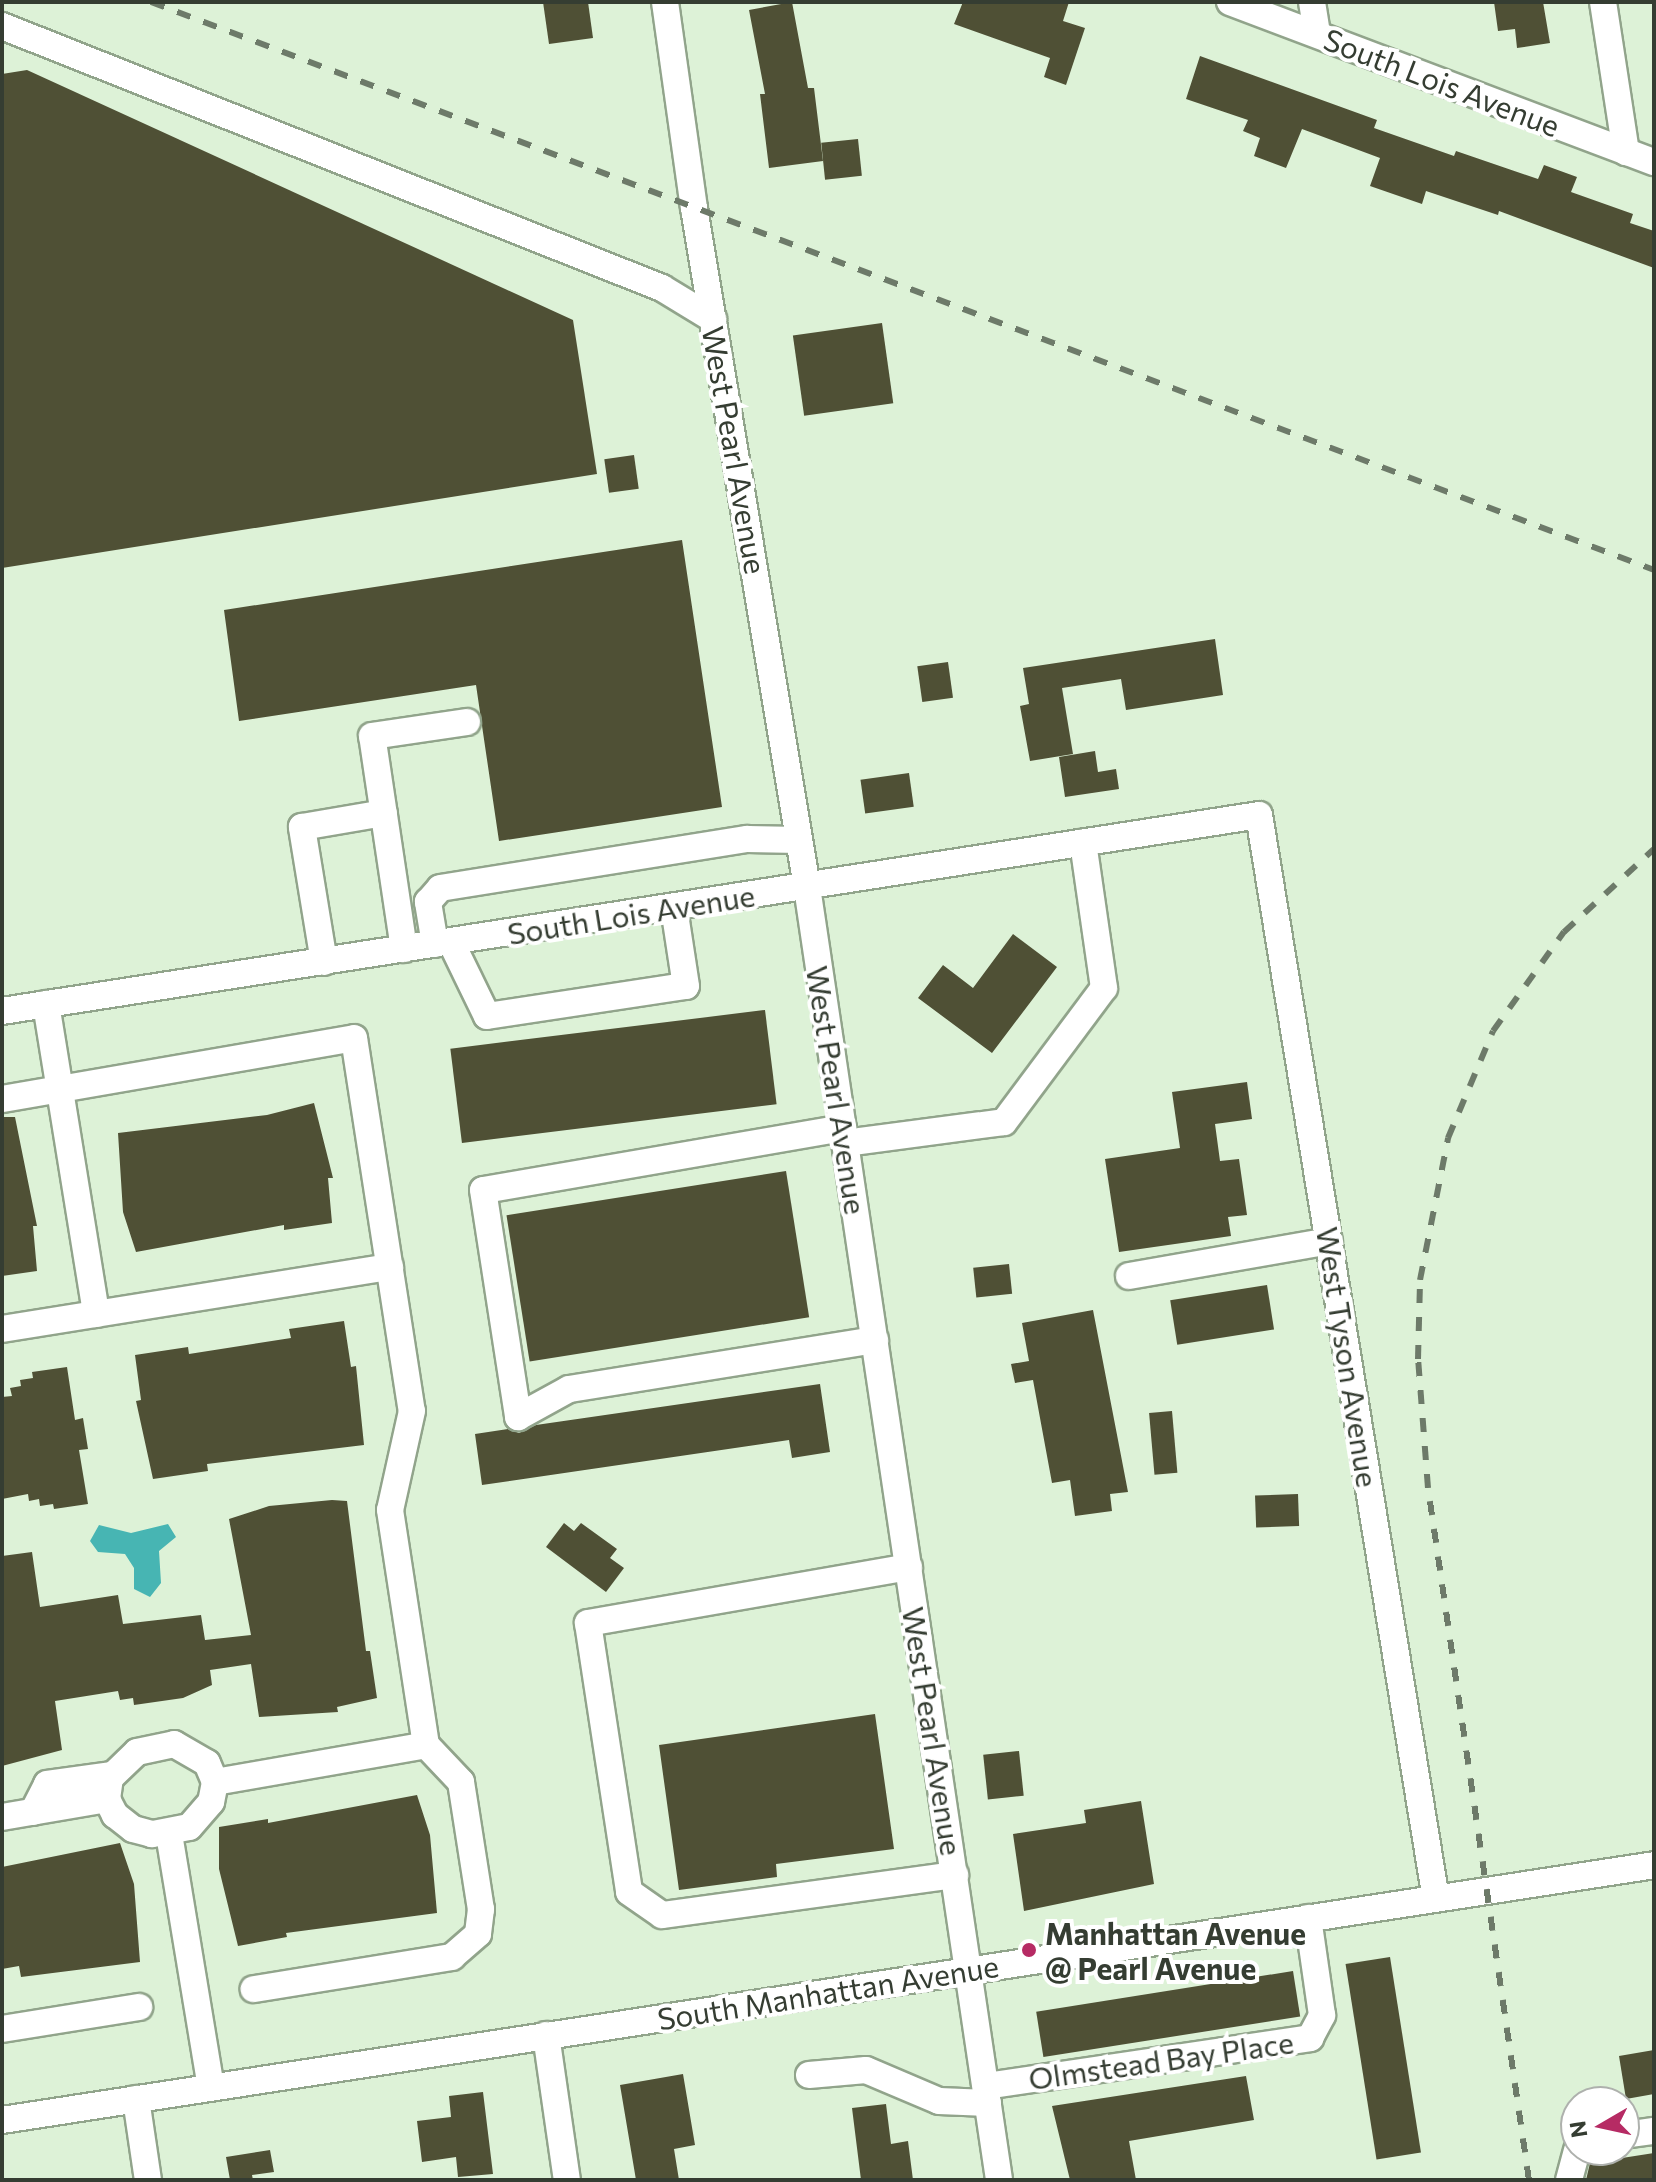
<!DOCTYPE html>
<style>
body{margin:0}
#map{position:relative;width:1656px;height:2182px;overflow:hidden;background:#ddf2d7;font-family:Commissioner,sans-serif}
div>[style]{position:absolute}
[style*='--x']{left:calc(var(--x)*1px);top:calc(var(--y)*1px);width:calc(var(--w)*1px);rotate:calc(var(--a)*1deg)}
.water>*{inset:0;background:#47b5b3}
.building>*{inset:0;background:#4f5035;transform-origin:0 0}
.roads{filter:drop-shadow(2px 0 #91a48b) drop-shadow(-2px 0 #91a48b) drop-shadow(0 2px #91a48b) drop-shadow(0 -2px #91a48b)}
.minor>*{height:26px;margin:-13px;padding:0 13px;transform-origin:13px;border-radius:13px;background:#fff}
.rail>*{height:6px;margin-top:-3px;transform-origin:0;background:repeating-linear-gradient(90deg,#6d7a69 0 14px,transparent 0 28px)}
.dots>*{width:22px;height:22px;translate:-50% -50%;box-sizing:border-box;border:4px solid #fff;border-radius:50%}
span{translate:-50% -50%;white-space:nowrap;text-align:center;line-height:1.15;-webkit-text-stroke:8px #fff;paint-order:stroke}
.street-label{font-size:30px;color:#353d32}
.poi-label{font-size:30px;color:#353d32;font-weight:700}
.left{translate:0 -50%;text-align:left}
.frame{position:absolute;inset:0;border:4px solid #353d32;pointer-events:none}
.north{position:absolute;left:1560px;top:2086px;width:80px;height:80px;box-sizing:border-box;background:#fff;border:2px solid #aeb1ad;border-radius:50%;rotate:261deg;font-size:22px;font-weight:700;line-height:32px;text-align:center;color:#353d32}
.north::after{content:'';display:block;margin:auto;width:28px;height:36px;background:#b62b64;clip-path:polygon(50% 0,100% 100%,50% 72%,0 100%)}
</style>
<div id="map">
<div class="water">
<i style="clip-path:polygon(168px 1524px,176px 1537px,159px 1551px,161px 1583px,150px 1597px,134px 1589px,134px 1568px,125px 1554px,98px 1552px,90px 1541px,99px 1525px,131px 1533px)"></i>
</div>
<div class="building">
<i style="clip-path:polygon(543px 2px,588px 2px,593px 38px,549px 44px)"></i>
<i style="clip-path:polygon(792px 2px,808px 88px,814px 88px,823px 161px,769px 168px,760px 94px,765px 94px,749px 10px)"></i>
<i style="clip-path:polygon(963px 2px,1069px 2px,1063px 21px,1085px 28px,1066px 85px,1044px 77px,1050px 58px,954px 24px)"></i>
<i style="clip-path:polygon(1494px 2px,1543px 2px,1550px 43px,1517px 48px,1515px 29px,1498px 31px)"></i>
<i style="clip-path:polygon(1200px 56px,1377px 120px,1374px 128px,1454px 156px,1456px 151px,1538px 179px,1544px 165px,1577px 177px,1571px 192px,1633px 214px,1630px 223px,1654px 231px,1654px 268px,1499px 211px,1498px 215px,1426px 191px,1422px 204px,1370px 186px,1380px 158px,1302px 129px,1286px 168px,1254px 156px,1260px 138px,1243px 131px,1248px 120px,1186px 99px)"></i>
<i style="clip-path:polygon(27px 70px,573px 320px,597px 474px,2px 568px,2px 74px)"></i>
<i style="left:858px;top:139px;width:37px;height:37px;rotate:84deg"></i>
<i style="left:882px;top:323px;width:81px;height:90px;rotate:82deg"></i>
<i style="left:634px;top:455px;width:34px;height:30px;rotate:82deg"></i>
<i style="clip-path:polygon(682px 540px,722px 807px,499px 841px,476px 685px,239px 721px,224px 610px)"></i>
<i style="clip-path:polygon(1215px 639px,1223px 695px,1126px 710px,1121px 679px,1062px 688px,1073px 754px,1030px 761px,1020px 706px,1029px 704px,1023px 668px)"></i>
<i style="left:948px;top:662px;width:36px;height:31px;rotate:82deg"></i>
<i style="clip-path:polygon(1095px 751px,1098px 772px,1116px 769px,1119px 789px,1065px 797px,1059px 757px)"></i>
<i style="left:909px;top:773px;width:34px;height:49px;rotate:82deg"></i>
<i style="clip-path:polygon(1013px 934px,1057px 967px,992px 1053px,918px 998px,943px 965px,973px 988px)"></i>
<i style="left:765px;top:1010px;width:95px;height:317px;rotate:83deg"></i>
<i style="clip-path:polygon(1247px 1082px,1252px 1119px,1215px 1124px,1220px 1161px,1239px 1159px,1247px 1215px,1228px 1217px,1231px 1236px,1119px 1252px,1105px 1159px,1180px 1148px,1172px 1092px)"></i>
<i style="clip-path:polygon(314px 1103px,333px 1178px,328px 1178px,332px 1223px,284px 1230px,284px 1225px,136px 1252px,123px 1212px,118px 1133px,267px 1115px)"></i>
<i style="clip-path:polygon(2px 1117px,15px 1117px,37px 1226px,33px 1226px,37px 1271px,2px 1276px)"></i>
<i style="left:786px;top:1171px;width:148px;height:283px;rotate:81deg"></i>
<i style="left:1009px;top:1264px;width:30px;height:36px;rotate:84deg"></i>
<i style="left:1267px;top:1285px;width:45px;height:98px;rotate:81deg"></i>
<i style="clip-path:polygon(1093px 1310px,1128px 1492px,1110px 1494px,1112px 1511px,1075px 1516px,1070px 1480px,1052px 1483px,1033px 1380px,1015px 1383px,1011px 1364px,1029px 1361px,1022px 1323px)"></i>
<i style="clip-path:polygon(344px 1321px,351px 1367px,356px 1366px,364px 1445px,207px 1464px,208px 1471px,153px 1479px,136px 1401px,141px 1400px,135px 1355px,188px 1347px,189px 1354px,291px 1338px,289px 1329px)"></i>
<i style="clip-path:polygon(67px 1367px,75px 1420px,83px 1418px,88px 1449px,79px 1450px,88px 1504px,54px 1509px,53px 1504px,40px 1506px,39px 1499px,29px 1501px,28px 1494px,2px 1499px,2px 1397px,12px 1396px,10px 1388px,21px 1386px,20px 1380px,33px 1378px,32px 1372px)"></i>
<i style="clip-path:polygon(820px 1384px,830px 1452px,792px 1458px,789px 1440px,482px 1485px,475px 1434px,508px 1429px,519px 1433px,536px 1425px)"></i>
<i style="left:1172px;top:1411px;width:62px;height:23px;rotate:85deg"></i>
<i style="left:1298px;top:1494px;width:32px;height:43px;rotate:88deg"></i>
<i style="clip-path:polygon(332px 1500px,347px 1501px,366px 1651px,370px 1651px,377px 1698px,337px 1707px,338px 1712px,259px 1717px,251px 1664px,210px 1670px,212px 1685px,183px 1698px,134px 1705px,133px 1698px,120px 1700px,118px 1691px,55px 1701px,62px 1750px,2px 1766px,2px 1556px,32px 1552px,40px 1607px,118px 1595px,123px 1624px,201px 1615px,205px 1640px,251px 1635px,229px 1519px,269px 1506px)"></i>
<i style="clip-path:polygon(564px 1523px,574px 1531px,581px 1523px,617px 1549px,610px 1558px,624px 1568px,606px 1592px,546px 1547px)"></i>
<i style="clip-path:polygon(875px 1714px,894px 1849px,776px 1864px,777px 1877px,679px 1890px,659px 1745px)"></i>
<i style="left:1019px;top:1751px;width:45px;height:36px;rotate:84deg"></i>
<i style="clip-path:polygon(417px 1795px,430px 1835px,437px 1913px,286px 1933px,287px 1937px,238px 1946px,219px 1869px,219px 1827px,268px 1819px,268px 1823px)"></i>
<i style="clip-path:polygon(1141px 1801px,1154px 1884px,1024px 1911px,1013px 1834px,1086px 1823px,1084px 1810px)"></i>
<i style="clip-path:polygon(120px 1843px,134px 1884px,140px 1962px,21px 1977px,19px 1966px,2px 1969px,2px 1867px)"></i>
<i style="left:1390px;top:1957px;width:198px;height:45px;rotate:81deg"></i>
<i style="left:1293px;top:1971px;width:46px;height:260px;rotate:81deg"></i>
<i style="clip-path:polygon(1654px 2050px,1654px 2094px,1626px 2099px,1619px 2056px)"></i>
<i style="clip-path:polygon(683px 2074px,695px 2145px,674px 2149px,679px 2180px,636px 2180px,620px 2085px)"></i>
<i style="clip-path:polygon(1246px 2076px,1254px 2120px,1129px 2141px,1136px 2180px,1070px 2180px,1052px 2106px)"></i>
<i style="clip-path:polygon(483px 2092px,493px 2174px,458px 2177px,456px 2157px,422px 2162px,417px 2121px,451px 2117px,449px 2096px)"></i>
<i style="clip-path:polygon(886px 2104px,891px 2144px,908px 2141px,913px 2180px,861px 2180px,852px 2108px)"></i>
<i style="clip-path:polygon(270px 2150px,274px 2172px,252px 2175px,253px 2180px,230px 2180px,226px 2157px)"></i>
<i style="clip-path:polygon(1654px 2153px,1654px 2180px,1586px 2180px,1590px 2163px)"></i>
</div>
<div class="roads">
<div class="minor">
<i style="--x:665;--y:2;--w:208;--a:82"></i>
<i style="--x:694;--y:208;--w:688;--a:80.55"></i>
<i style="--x:807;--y:887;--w:1307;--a:81.55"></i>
<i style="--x:1230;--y:2;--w:453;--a:20.7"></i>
<i style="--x:1312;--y:2;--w:32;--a:81"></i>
<i style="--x:1603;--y:2;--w:152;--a:81.3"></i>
<i style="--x:2;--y:26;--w:710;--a:21.65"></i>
<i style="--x:662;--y:288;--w:60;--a:31.3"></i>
<i style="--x:451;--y:942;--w:82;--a:64.1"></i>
<i style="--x:487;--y:1016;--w:201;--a:-8.6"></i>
<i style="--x:686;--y:986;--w:79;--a:-98.7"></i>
<i style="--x:435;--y:944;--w:43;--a:-99.5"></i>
<i style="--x:428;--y:902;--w:18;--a:-49"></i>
<i style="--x:440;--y:888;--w:311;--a:-9.1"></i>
<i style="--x:747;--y:839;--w:52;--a:1.1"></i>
<i style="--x:404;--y:949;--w:215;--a:-98.5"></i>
<i style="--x:372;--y:736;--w:96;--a:-8.4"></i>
<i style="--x:324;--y:962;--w:137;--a:-99.3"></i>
<i style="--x:302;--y:827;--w:83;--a:-9.7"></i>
<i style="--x:46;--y:1004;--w:314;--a:80.8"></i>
<i style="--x:2;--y:1011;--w:1272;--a:-8.86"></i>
<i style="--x:1259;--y:815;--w:1098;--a:80.73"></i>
<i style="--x:2;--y:1099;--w:357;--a:-9.8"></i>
<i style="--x:354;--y:1038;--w:377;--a:81.2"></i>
<i style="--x:412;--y:1411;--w:101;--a:102.5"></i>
<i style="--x:390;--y:1510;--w:238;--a:81.3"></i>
<i style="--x:426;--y:1745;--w:51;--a:46.6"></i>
<i style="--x:461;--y:1782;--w:129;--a:81.1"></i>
<i style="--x:481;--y:1909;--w:25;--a:97"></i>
<i style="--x:478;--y:1934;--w:35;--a:139"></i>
<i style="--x:452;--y:1957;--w:201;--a:170.8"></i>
<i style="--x:843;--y:1128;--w:365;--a:170.2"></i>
<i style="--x:483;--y:1190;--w:230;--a:81.2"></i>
<i style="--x:518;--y:1417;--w:58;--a:-28.8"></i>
<i style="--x:569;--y:1389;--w:310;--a:-9.1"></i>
<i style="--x:845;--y:1143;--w:160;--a:-7.5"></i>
<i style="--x:1004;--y:1122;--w:167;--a:-53.3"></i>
<i style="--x:1104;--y:988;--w:147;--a:-98.2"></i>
<i style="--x:1129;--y:1276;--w:203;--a:-9.9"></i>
<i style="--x:2;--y:1329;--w:393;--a:-9.1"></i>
<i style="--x:909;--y:1567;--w:326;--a:170.1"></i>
<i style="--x:588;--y:1623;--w:272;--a:81.3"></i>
<i style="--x:629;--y:1892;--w:40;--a:34.9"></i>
<i style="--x:662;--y:1915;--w:296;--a:-7.8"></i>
<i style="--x:174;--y:1744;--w:38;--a:30"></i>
<i style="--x:207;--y:1763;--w:21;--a:67"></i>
<i style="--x:215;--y:1782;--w:20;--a:101"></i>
<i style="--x:211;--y:1802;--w:33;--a:131"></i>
<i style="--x:189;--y:1827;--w:38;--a:169"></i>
<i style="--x:152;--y:1834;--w:20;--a:-165"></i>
<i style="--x:133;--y:1829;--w:23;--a:-142"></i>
<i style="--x:115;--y:1815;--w:18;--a:-117"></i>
<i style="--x:107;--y:1799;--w:21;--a:-82"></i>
<i style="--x:110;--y:1778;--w:37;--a:-44"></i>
<i style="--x:137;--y:1752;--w:38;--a:-12"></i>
<i style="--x:215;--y:1782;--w:214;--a:-9.9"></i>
<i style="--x:33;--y:1812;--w:31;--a:-63"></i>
<i style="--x:47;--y:1784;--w:66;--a:-7.9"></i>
<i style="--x:2;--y:1817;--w:107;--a:-9.7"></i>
<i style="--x:169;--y:1834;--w:257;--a:80.6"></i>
<i style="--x:2;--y:2029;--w:139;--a:-9.1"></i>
<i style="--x:546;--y:2035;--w:147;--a:81.8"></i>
<i style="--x:809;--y:2075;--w:57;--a:-5"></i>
<i style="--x:866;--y:2070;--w:79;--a:23"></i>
<i style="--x:939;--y:2101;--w:49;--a:2.3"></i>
<i style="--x:986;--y:2086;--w:328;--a:-8.4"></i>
<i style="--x:1310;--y:2038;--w:26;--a:-62"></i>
<i style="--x:1322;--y:2015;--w:98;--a:-98.2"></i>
<i style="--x:136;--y:2099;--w:82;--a:81.6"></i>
<i style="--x:2;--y:2120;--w:1672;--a:-8.77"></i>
<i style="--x:1624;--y:2135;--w:30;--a:-8"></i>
<i style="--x:1569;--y:2180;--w:31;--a:-75"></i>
</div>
</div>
<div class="rail">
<i style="--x:151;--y:2;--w:1607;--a:20.7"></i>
<i style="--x:1529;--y:2180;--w:699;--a:-98.3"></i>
<i style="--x:1428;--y:1488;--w:129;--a:-94.4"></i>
<i style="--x:1418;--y:1359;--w:79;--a:-88.5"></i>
<i style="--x:1420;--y:1280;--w:145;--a:-78.8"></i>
<i style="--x:1448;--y:1138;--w:116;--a:-67.2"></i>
<i style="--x:1493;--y:1031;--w:122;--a:-54.4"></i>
<i style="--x:1564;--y:932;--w:122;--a:-42.7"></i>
</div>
<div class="dots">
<i style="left:1029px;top:1950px;background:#b62b64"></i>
</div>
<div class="street-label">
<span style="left:1442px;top:82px;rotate:21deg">South Lois Avenue</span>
<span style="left:735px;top:450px;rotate:80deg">West Pearl Avenue</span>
<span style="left:631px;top:914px;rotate:-9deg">South Lois Avenue</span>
<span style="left:837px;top:1090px;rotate:81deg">West Pearl Avenue</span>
<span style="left:1348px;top:1357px;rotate:81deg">West Tyson Avenue</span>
<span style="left:933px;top:1731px;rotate:81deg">West Pearl Avenue</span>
<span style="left:828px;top:1992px;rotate:-9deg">South Manhattan Avenue</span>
<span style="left:1161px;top:2060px;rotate:-8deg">Olmstead Bay Place</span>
</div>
<div class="poi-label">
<span class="left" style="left:1045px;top:1950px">Manhattan Avenue<br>@ Pearl Avenue</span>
</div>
<div class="frame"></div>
<div class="north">N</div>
</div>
